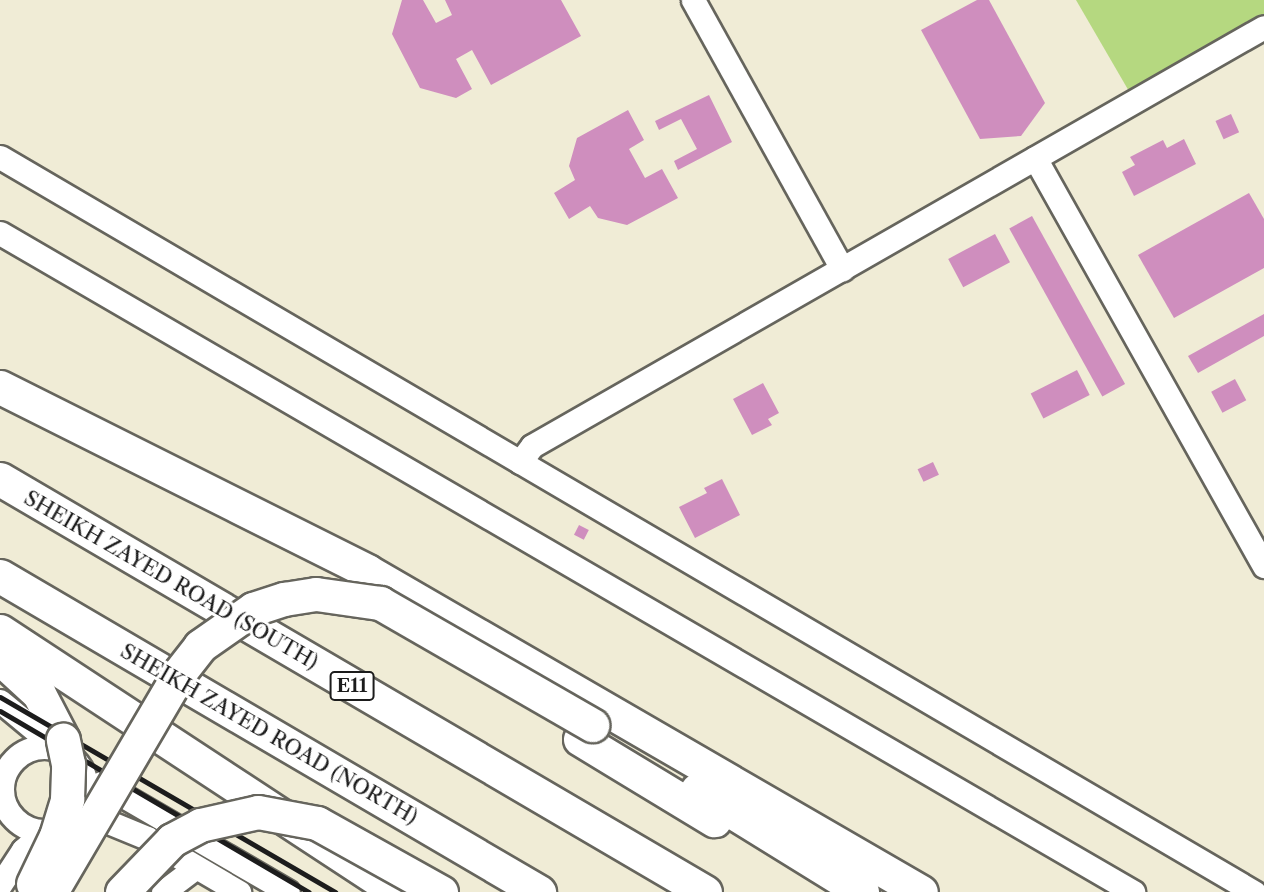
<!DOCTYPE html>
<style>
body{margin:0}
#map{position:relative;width:1264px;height:892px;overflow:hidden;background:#f0ecd6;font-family:"Libre Caslon Text",serif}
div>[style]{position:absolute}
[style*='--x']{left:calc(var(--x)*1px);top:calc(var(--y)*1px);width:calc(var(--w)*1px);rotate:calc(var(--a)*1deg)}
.green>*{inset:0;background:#b5d880}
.building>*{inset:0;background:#cf8ebe;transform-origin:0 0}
.roads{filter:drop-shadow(2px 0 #66655d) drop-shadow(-2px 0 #66655d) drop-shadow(0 2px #66655d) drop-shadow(0 -2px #66655d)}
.minor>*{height:23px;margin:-11.5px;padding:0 11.5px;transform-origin:11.5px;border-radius:11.5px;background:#fff}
.minor>.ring{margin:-11.5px;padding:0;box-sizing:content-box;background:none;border:23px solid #fff;border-radius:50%}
.highway>*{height:33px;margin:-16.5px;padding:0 16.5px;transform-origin:16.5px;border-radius:16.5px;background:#fff}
.rail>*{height:5px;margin:-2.5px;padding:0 2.5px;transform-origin:2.5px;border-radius:2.5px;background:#1c1c1c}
.bridges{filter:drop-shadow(2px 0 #66655d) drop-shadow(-2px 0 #66655d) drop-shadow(0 2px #66655d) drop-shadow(0 -2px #66655d)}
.highway-bridge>*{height:33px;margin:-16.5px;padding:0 16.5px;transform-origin:16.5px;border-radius:16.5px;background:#fff}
span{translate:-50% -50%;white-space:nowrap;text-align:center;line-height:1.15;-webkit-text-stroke:6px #fff;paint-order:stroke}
.shield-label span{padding:2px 5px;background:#fff;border:2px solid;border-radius:5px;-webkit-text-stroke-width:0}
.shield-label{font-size:19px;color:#1c1c1c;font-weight:700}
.street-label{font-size:21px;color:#1c1c1c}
</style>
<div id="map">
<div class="green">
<i style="clip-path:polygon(1076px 0,1264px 0,1264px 19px,1130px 93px)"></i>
</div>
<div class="building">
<i style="clip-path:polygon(402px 0,423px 0,436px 23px,452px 15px,445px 0,561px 0,581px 36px,491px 85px,472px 50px,456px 59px,472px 89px,456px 98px,420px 88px,392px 34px)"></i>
<i style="clip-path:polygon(977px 0,989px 0,1045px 103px,1021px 136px,980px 139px,921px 30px)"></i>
<i style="clip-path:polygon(709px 95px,732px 142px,678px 170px,674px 161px,697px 149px,681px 119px,659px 130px,655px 121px)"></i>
<i style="clip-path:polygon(628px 110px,644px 140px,629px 149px,645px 178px,662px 169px,678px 198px,627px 225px,598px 218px,590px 206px,569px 219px,554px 193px,575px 180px,569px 166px,577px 138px)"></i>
<i style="left:1231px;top:114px;width:20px;height:17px;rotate:66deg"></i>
<i style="clip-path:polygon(1184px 139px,1196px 164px,1134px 196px,1122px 172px,1135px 165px,1130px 157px,1163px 140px,1167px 148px)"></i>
<i style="clip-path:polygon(1249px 193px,1264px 219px,1264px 268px,1174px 318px,1138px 255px)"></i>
<i style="left:1032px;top:216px;width:192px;height:26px;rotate:61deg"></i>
<i style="left:995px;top:234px;width:32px;height:53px;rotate:62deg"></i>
<i style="clip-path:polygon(1264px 314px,1264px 336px,1198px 373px,1188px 356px)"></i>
<i style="left:1077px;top:370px;width:28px;height:52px;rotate:63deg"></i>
<i style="left:1235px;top:379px;width:24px;height:27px;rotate:62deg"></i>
<i style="clip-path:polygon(763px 383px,779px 413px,768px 419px,772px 425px,752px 435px,733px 399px)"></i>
<i style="left:933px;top:462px;width:14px;height:17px;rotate:65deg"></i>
<i style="clip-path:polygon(722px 479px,740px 515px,695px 538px,679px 507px,707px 493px,704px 488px)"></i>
<i style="left:579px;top:525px;width:11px;height:11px;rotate:27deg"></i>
</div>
<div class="roads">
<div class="minor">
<i style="--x:693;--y:0;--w:308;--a:61"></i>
<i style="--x:0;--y:157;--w:1454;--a:30.38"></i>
<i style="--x:1035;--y:158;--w:468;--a:60.7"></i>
<i style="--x:0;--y:233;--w:1311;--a:30.18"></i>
<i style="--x:520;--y:462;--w:20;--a:-53"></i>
<i style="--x:532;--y:446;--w:843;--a:-29.79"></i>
<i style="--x:0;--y:701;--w:75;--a:39.6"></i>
<i class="ring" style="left:2px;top:747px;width:61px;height:61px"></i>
<i style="--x:101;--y:783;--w:216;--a:30.2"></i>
<i style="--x:84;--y:812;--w:68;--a:22.4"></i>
<i style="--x:147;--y:838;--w:107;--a:30.4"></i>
<i style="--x:0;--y:885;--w:42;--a:-56.7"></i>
<i style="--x:23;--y:850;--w:29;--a:-41"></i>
<i style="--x:163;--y:892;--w:41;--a:-37.1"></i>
</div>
<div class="highway">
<i style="--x:0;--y:387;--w:411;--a:26.6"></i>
<i style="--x:367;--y:571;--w:640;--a:30.09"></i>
<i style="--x:0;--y:479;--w:817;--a:30.36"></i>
<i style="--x:0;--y:576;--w:625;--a:30.38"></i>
<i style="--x:0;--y:631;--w:475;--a:33.3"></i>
<i style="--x:0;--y:658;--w:53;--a:42.7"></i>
<i style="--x:39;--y:694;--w:52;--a:62.4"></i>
<i style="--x:580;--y:739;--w:157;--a:31.2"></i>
<i style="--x:697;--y:790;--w:194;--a:31.7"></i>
</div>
</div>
<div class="rail">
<i style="--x:0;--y:697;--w:388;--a:30.2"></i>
<i style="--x:0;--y:711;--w:358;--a:30.4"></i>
</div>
<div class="bridges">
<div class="highway-bridge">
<i style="--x:33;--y:884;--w:53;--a:-64.4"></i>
<i style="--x:56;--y:836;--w:39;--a:-73"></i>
<i style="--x:67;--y:799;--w:35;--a:-88"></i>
<i style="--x:68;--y:764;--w:25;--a:-102"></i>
<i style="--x:51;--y:892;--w:255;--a:-59.6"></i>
<i style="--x:180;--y:672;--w:33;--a:-52"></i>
<i style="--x:200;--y:646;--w:65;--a:-34.9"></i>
<i style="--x:253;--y:609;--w:33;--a:-18"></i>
<i style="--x:284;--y:599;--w:32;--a:-9"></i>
<i style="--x:316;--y:594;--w:65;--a:8"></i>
<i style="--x:380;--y:603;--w:245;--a:29.9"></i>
<i style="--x:122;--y:892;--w:72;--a:-46.1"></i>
<i style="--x:172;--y:840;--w:32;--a:-28"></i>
<i style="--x:200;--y:825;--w:59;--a:-12.6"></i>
<i style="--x:258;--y:812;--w:60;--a:10.6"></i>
<i style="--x:317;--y:823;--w:142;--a:29.1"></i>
</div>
</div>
<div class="shield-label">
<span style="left:352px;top:686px">E11</span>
</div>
<div class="street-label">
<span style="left:171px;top:580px;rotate:30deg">SHEIKH ZAYED ROAD (SOUTH)</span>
<span style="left:269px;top:734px;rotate:30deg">SHEIKH ZAYED ROAD (NORTH)</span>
</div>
</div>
